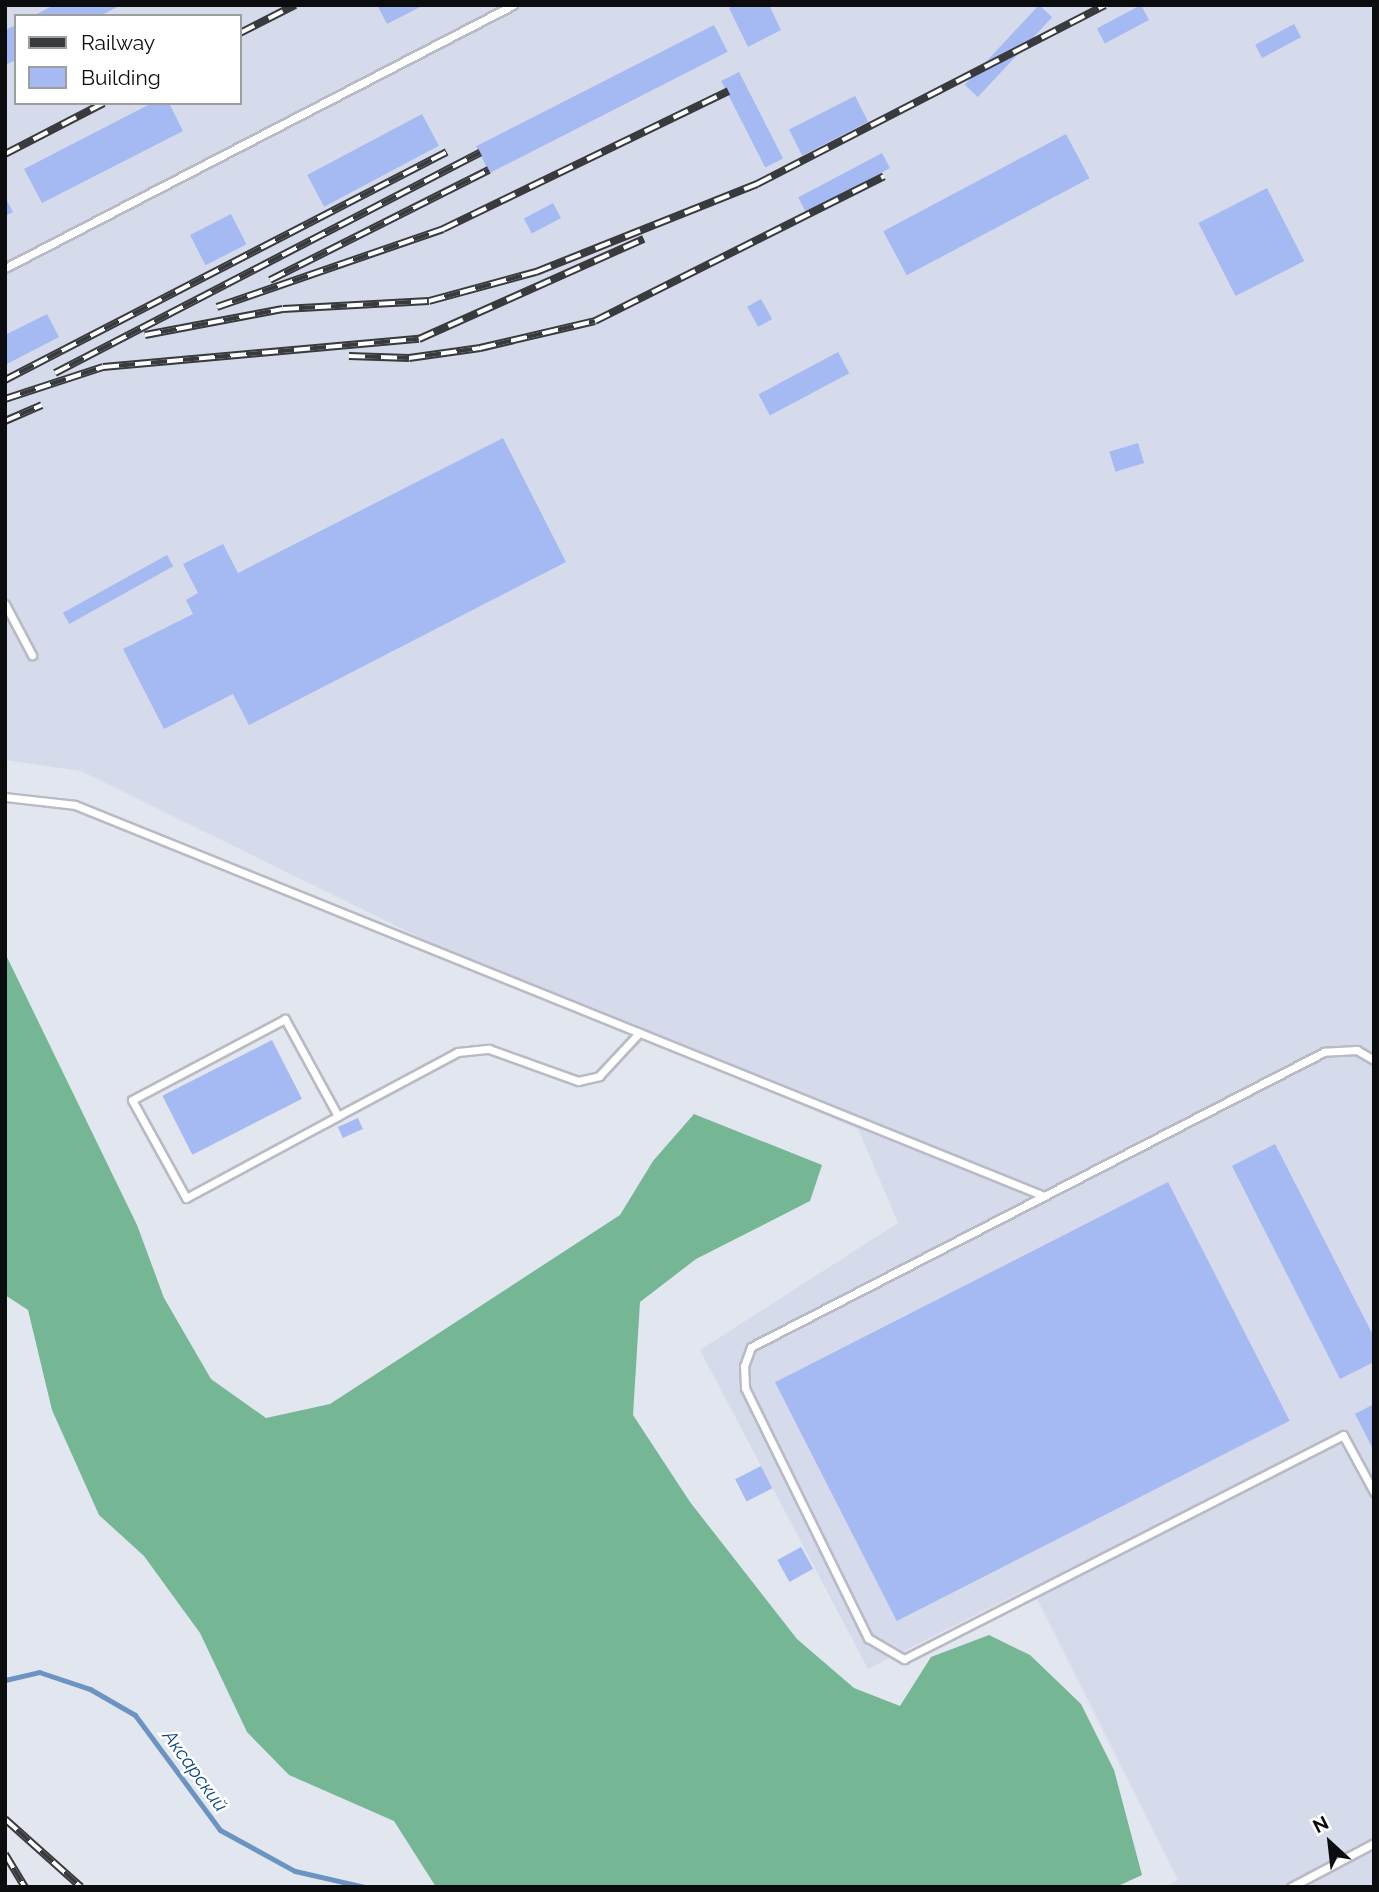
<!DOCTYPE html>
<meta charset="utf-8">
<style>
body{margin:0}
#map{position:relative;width:1379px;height:1892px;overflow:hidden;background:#e2e6ef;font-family:Raleway,sans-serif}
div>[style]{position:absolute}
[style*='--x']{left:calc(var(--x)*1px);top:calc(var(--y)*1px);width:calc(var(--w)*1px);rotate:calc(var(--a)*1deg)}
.built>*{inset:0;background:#d5dbeb}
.forest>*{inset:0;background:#75b794}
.stream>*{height:5px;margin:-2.5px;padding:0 2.5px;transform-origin:2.5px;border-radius:2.5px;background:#6b94c3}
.building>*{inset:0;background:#a5baf2;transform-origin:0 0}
.roads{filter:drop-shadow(2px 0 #b8bbc4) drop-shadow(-2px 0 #b8bbc4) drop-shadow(0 2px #b8bbc4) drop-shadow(0 -2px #b8bbc4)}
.lane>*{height:7px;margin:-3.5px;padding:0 3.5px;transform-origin:3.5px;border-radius:3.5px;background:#fff}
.rail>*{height:8px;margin-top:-4px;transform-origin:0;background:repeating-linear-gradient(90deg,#fff 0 16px,#393a3e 0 32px);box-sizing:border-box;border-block:2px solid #393a3e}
span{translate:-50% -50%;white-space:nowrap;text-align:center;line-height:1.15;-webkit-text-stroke:5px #fff;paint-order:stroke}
.water-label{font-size:19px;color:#094681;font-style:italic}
.frame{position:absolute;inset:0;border:7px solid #0b0c0e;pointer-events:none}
.legend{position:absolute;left:14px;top:14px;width:228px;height:91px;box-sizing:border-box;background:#fff;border:2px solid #9d9e9f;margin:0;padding:9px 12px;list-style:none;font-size:21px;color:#0b0c0e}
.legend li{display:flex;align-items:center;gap:14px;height:35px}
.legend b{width:35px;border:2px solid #9d9e9f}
.north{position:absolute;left:1295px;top:1808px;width:70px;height:70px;-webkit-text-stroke:5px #fff;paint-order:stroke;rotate:333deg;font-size:19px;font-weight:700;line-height:28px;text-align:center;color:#0b0c0e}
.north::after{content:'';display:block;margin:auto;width:24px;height:32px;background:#0b0c0e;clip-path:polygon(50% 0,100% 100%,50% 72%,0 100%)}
</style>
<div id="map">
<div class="built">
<i style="clip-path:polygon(evenodd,5px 5px,1374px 5px,1374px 1887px,1165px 1887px,1178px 1880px,1031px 1587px,868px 1669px,700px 1350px,898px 1223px,858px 1129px,490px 972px,81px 771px,5px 760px,5px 5px,16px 16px,240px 16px,240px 103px,16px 103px,16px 16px)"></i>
</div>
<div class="forest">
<i style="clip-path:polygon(5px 953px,137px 1225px,164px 1298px,211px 1379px,266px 1418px,330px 1404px,620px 1215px,653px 1161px,694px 1114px,822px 1165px,810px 1201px,696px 1259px,640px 1302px,633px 1415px,690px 1502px,797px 1639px,854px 1688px,900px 1706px,931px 1657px,989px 1635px,1030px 1655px,1081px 1704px,1114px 1770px,1142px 1875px,1116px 1887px,436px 1887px,394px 1821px,289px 1775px,247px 1732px,200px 1633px,144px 1556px,99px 1515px,52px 1410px,28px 1310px,5px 1295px)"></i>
</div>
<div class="stream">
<i style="--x:5;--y:1680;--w:35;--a:-13"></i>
<i style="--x:39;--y:1672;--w:54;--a:18.4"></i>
<i style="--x:90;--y:1689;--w:52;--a:30"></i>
<i style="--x:135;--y:1715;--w:143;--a:53.5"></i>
<i style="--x:220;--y:1830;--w:85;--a:28.7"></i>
<i style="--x:295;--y:1871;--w:72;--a:12.9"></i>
</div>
<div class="building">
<i style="clip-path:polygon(54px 5px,121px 5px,100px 16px,33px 16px)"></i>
<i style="clip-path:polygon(377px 5px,424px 5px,387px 24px)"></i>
<i style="clip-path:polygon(735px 5px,769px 5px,781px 30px,748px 47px,729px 8px)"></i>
<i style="left:1039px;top:5px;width:18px;height:109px;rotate:43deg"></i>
<i style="left:1141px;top:5px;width:17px;height:50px;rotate:62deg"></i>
<i style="left:1294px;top:24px;width:15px;height:44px;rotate:62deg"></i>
<i style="clip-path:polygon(16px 25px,16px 60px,5px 65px,5px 30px)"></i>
<i style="left:714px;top:25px;width:30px;height:267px;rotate:63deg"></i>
<i style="left:739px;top:72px;width:97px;height:20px;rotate:63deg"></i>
<i style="left:855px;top:96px;width:29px;height:74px;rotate:63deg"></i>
<i style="clip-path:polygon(152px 103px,169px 103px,183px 131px,42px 203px,24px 169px)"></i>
<i style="left:422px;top:114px;width:36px;height:130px;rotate:62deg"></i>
<i style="left:1066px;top:134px;width:50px;height:207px;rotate:62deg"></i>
<i style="left:882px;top:153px;width:17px;height:95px;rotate:62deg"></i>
<i style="left:1267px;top:188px;width:82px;height:77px;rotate:63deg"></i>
<i style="clip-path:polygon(5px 197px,13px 212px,5px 216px)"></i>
<i style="left:553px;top:203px;width:17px;height:33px;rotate:62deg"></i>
<i style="left:231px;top:214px;width:34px;height:46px;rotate:63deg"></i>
<i style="left:761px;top:299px;width:23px;height:16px;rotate:61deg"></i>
<i style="clip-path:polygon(47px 314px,59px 337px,5px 365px,5px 335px)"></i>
<i style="left:838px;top:352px;width:24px;height:90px;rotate:62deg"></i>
<i style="clip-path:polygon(503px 438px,566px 562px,249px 725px,233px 694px,164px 729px,123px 649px,193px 614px,186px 600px,198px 593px,183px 564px,223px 544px,238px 573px)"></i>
<i style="left:1138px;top:443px;width:21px;height:30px;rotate:73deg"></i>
<i style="left:167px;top:555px;width:13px;height:119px;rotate:61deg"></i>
<i style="left:272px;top:1040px;width:66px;height:123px;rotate:63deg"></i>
<i style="left:358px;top:1118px;width:12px;height:22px;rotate:66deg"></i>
<i style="clip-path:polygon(1275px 1144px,1374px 1337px,1374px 1362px,1340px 1379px,1232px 1166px)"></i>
<i style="left:1168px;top:1182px;width:268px;height:441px;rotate:63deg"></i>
<i style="clip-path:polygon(1374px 1404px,1374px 1451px,1355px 1414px)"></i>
<i style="left:761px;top:1466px;width:25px;height:29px;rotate:63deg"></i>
<i style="left:801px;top:1547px;width:25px;height:27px;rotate:61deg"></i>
</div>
<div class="roads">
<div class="lane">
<i style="--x:5;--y:268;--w:572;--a:-27.37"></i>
<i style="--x:5;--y:604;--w:58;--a:62.1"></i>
<i style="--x:5;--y:797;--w:70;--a:6.5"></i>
<i style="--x:75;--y:805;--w:1045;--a:21.97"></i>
<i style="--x:1374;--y:1060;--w:20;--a:-150"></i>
<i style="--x:1357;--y:1050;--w:33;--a:177"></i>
<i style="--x:1324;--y:1052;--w:644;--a:152.76"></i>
<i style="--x:751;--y:1347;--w:20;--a:110"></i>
<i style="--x:744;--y:1366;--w:22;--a:87"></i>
<i style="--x:745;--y:1388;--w:279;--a:63.8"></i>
<i style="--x:868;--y:1638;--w:42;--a:30.3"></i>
<i style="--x:904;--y:1659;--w:493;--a:-27"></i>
<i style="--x:1343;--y:1435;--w:65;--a:61.5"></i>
<i style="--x:338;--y:1116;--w:111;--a:-118.7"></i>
<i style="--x:285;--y:1019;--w:173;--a:152.1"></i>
<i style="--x:132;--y:1100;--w:112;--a:61.1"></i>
<i style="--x:186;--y:1198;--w:173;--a:-28.3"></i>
<i style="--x:338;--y:1116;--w:136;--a:-28.1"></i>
<i style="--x:458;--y:1052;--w:31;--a:-6"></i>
<i style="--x:489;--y:1049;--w:95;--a:19.8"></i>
<i style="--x:578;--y:1081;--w:22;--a:-13"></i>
<i style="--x:599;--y:1076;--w:59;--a:-47.1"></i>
<i style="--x:1291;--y:1887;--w:94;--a:-27.9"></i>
</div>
</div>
<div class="rail">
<i style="--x:240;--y:33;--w:62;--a:-27"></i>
<i style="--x:5;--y:154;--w:111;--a:-27.3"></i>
<i style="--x:270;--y:280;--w:245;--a:-26.7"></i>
<i style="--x:217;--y:307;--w:239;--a:-19"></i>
<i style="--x:443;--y:229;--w:317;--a:-25.8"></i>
<i style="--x:145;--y:335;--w:140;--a:-10.7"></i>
<i style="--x:283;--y:309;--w:146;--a:-3.1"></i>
<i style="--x:429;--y:301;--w:111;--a:-15.2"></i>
<i style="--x:536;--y:272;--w:238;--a:-21.7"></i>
<i style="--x:757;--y:184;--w:391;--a:-27.2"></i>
<i style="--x:349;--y:356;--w:60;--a:1.9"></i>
<i style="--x:409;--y:358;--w:72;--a:-8"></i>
<i style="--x:480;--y:348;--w:118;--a:-13.2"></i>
<i style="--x:595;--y:321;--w:323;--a:-26.6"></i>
<i style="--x:55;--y:373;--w:479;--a:-27.4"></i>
<i style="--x:5;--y:380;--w:497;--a:-27.3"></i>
<i style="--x:5;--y:399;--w:103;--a:-18.1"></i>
<i style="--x:103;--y:367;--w:317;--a:-5.1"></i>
<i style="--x:419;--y:339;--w:246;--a:-24"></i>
<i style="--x:5;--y:421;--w:40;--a:-23.4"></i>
<i style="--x:5;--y:1819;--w:102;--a:41.8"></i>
<i style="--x:5;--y:1854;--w:39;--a:59"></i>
</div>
<div class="water-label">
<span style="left:195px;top:1771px;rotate:54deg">Аксарский</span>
</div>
<div class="frame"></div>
<ul class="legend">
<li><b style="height:9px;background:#393a3e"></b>Railway</li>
<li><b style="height:19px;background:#a5baf2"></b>Building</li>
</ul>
<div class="north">N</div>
</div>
